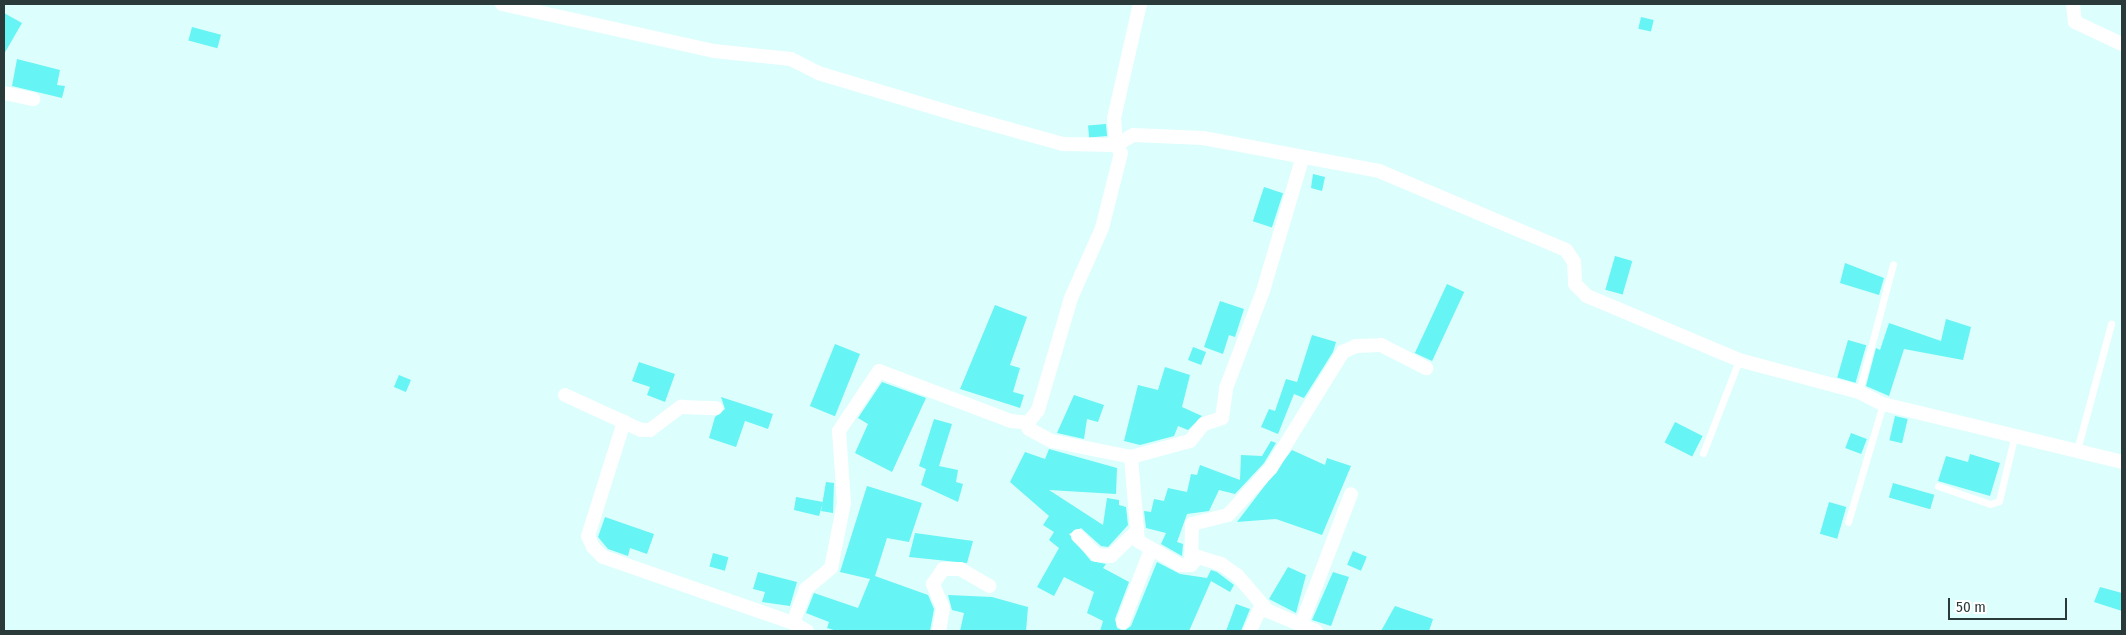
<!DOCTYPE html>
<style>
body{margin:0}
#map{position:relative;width:2126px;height:635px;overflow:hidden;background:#dcfefd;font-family:"Fira Sans Condensed",sans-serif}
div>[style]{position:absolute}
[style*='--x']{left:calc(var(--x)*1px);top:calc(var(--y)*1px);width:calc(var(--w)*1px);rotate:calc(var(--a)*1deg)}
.building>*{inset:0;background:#66f4f4;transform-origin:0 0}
.lane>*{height:7px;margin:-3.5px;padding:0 3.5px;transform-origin:3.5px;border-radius:3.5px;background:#fff}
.street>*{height:14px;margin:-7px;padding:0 7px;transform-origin:7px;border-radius:7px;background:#fff}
span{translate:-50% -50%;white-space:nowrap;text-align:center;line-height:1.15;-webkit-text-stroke:5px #fff;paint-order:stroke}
.frame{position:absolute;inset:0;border:5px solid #2a3a3a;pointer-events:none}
.scale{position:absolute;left:1948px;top:598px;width:119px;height:22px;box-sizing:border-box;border:2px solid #2a3a3a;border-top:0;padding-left:6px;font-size:15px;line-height:18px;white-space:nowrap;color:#2a3a3a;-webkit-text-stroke:4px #fff;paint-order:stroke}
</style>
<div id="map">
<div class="building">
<i style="clip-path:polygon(4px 13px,22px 23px,4px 54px)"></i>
<i style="left:1641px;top:17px;width:13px;height:12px;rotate:13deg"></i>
<i style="left:192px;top:27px;width:30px;height:14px;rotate:15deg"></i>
<i style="clip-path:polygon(17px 59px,60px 70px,57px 85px,65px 86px,62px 98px,12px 86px)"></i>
<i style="left:1106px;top:124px;width:12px;height:18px;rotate:85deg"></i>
<i style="clip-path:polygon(1313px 174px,1325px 177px,1322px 191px,1311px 188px)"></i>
<i style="left:1264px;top:187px;width:20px;height:36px;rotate:18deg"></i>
<i style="left:1615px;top:256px;width:18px;height:35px;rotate:16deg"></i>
<i style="clip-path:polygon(1845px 263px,1884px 278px,1879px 295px,1840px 283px)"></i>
<i style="left:1447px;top:284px;width:19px;height:76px;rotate:25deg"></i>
<i style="clip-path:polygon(1220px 301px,1244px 309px,1235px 337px,1229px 335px,1223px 354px,1204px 347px)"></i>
<i style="clip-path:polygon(995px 305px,1027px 317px,1010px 365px,1020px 368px,1013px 392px,1024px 395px,1020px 408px,960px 389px)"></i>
<i style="clip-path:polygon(1946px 319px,1971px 327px,1963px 360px,1904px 349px,1889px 396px,1866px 386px,1876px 348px,1880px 350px,1889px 323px,1941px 341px)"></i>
<i style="clip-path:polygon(1312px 335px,1336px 342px,1333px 352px,1304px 398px,1294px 394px,1278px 434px,1261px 427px,1269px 409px,1275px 411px,1286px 379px,1297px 382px)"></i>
<i style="left:1848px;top:340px;width:19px;height:39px;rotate:16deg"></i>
<i style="left:835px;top:344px;width:27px;height:67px;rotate:22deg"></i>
<i style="left:1193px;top:347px;width:14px;height:14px;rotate:21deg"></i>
<i style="clip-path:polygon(639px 362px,675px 374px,665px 402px,647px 395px,650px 387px,632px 381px)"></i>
<i style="clip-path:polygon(1165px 367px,1190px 375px,1182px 407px,1202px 416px,1188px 430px,1178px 426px,1174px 436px,1140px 445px,1124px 441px,1138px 385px,1158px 390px)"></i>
<i style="left:399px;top:375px;width:13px;height:13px;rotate:23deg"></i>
<i style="clip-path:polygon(882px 382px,926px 398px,892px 472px,855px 453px,868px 424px,858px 418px)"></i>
<i style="clip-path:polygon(1074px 395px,1104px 405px,1098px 422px,1087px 419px,1084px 439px,1057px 433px)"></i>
<i style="clip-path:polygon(721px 397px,773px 414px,768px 429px,745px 421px,736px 447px,709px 438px,715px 417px,725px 409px)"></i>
<i style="left:1895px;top:416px;width:13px;height:25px;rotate:13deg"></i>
<i style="clip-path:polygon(934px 419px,952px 424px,939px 466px,958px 470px,956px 482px,963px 484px,958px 502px,921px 485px,926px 469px,919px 466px)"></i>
<i style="left:1675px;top:422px;width:31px;height:23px;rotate:27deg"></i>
<i style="left:1851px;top:433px;width:17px;height:16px;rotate:21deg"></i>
<i style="clip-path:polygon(1271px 441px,1276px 443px,1264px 463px,1235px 494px,1219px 490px,1209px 511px,1187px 514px,1177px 542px,1183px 544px,1182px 556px,1161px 544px,1166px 533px,1146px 528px,1144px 511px,1151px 512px,1154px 499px,1164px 501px,1168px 488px,1187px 492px,1191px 474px,1197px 475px,1200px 465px,1240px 480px,1241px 455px,1262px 456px)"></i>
<i style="clip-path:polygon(1049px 449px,1117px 468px,1116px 494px,1049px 490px,1103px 525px,1107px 498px,1119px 500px,1119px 505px,1126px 507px,1128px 525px,1108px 547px,1101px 546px,1081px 528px,1069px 534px,1091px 561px,1106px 564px,1103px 568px,1129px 582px,1115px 619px,1117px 628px,1124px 631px,1131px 626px,1157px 562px,1180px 574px,1207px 578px,1211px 570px,1217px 572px,1234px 585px,1230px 592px,1211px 581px,1189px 631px,1100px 631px,1103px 621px,1087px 613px,1094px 592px,1064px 577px,1054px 596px,1037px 587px,1059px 548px,1049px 540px,1054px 532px,1043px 525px,1049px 516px,1010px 482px,1025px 452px,1045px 459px)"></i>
<i style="clip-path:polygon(1292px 450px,1325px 465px,1327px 458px,1351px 466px,1322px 535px,1276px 519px,1237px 522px)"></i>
<i style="clip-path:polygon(1970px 454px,2000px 463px,1990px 496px,1938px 481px,1946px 456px,1968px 462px)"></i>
<i style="clip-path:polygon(826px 482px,834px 483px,833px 513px,821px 511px)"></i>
<i style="left:1893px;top:483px;width:43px;height:15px;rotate:16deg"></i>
<i style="clip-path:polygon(867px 486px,922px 503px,909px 542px,887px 538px,875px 576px,928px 595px,934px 609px,930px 631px,837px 631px,827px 628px,829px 622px,806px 613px,814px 593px,858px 608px,870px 579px,840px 572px)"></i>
<i style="clip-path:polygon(796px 497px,823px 502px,819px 516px,794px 510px)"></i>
<i style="left:1829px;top:502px;width:18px;height:33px;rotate:16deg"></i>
<i style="clip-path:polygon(605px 517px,654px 534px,647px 554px,630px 548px,628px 556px,608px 549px,598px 537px)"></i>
<i style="clip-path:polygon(915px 533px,973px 541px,967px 563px,909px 557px)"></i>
<i style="left:1353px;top:551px;width:15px;height:15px;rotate:23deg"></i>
<i style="left:713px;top:553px;width:16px;height:14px;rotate:15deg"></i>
<i style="clip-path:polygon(1288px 567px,1306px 575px,1296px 613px,1269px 599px)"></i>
<i style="clip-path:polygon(758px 572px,797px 582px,790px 606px,762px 602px,765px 592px,753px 589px)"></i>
<i style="clip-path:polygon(1333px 572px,1349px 577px,1331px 626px,1312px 620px)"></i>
<i style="clip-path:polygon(2100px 587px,2122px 593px,2122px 611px,2094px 602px)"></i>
<i style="clip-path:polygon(948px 595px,992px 597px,1028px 607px,1026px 631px,960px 631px,964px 613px,952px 610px)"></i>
<i style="clip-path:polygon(1236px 604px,1250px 609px,1241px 631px,1226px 631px)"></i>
<i style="clip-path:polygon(1395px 606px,1433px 619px,1429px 631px,1381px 631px)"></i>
</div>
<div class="lane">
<i style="--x:1859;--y:392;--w:132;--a:-75.1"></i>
<i style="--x:2077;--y:450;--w:131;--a:-74.9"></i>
<i style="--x:1703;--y:453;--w:100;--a:-68.8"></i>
<i style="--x:1938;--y:486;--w:55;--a:19.1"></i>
<i style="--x:1990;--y:504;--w:9;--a:-18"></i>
<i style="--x:1999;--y:501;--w:65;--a:-76.6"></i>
<i style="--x:1848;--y:522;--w:123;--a:-73.5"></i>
</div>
<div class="street">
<i style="--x:502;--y:4;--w:217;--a:12.5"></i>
<i style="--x:714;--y:51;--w:77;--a:5.9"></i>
<i style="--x:791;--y:59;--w:30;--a:27"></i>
<i style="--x:818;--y:73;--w:147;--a:16.6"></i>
<i style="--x:959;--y:115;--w:108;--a:15.6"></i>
<i style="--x:1063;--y:144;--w:53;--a:1.1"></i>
<i style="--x:1116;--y:145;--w:9;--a:58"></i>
<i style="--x:1121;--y:153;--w:77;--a:104.2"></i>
<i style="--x:1102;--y:228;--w:77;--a:113.9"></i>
<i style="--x:1071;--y:298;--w:117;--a:106.4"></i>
<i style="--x:1038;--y:410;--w:16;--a:128"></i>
<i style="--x:1028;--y:423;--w:17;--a:-173"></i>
<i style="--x:1011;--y:421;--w:141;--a:-159.3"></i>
<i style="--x:879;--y:371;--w:72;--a:123.7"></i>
<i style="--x:839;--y:431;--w:72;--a:86"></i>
<i style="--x:844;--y:503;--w:66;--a:101.3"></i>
<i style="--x:831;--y:568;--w:33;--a:140"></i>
<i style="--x:806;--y:589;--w:36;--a:111"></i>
<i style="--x:793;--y:623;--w:201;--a:-160.8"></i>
<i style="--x:603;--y:557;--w:14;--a:-135"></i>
<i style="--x:593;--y:547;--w:12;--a:-114"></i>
<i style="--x:588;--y:536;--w:120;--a:-72.5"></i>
<i style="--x:2073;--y:4;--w:18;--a:84"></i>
<i style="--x:2075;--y:22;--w:52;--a:25.1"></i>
<i style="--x:4;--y:93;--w:30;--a:12"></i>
<i style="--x:1116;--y:145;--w:20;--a:-30"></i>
<i style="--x:1133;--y:135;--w:70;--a:2.5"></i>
<i style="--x:1203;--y:138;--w:179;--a:10.6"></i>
<i style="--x:1379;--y:171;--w:203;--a:22.9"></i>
<i style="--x:1566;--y:250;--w:14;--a:56"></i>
<i style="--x:1574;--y:262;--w:22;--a:87"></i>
<i style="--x:1575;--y:284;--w:17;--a:45"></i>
<i style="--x:1587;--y:296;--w:165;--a:22.8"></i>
<i style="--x:1739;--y:360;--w:124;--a:14.9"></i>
<i style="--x:1859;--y:392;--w:27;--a:27"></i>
<i style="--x:1883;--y:404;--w:246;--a:13.6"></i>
<i style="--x:1116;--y:145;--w:27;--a:-94"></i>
<i style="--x:1114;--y:118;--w:117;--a:-77.2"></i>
<i style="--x:565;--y:395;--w:84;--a:24.7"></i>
<i style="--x:641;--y:430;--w:9;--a:0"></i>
<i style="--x:650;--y:430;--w:39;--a:-37"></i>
<i style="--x:681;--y:407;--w:35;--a:2"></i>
<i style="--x:1028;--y:423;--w:6;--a:81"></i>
<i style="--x:1029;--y:429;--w:26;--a:28"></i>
<i style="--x:1052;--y:441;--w:81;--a:11.4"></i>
<i style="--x:1131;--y:457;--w:84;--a:85.2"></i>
<i style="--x:1138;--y:541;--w:48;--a:29.7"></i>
<i style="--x:1180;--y:565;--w:11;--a:0"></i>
<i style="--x:1191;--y:565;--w:11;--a:-49"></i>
<i style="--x:1198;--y:557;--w:24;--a:17"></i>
<i style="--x:1221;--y:564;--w:19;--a:35"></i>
<i style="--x:1237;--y:575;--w:48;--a:49.3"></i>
<i style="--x:1268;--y:611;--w:52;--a:22.6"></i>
<i style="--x:1131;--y:457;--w:61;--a:-15.2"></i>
<i style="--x:1190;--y:441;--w:22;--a:-51"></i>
<i style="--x:1204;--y:424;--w:19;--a:-18"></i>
<i style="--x:1222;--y:418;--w:30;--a:-82"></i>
<i style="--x:1226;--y:388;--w:104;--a:-69.1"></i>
<i style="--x:1263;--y:291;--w:138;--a:-73.5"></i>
<i style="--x:1078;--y:536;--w:27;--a:45"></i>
<i style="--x:1097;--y:555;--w:14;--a:4"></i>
<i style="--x:1111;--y:556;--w:32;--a:-44"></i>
<i style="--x:1191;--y:565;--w:41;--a:-88.6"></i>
<i style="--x:1192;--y:524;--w:37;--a:-14"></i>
<i style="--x:1228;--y:515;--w:64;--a:-47.5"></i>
<i style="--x:1271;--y:468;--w:137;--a:-58.2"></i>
<i style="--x:1343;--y:352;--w:14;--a:-25"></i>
<i style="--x:1356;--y:346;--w:25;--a:-2"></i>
<i style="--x:1381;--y:345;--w:51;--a:27.1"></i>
<i style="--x:1123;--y:622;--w:75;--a:-68.9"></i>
<i style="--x:793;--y:623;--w:16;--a:30"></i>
<i style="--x:1301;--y:625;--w:140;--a:-69.1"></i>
<i style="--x:939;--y:631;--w:23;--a:-80"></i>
<i style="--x:943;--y:608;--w:26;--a:-113"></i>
<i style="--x:933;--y:584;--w:18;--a:-56"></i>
<i style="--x:943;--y:569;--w:17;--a:0"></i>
<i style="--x:960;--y:569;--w:34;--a:30"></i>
<i style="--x:1250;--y:631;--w:27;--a:-66"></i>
</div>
<div class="frame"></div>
<div class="scale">50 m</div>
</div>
